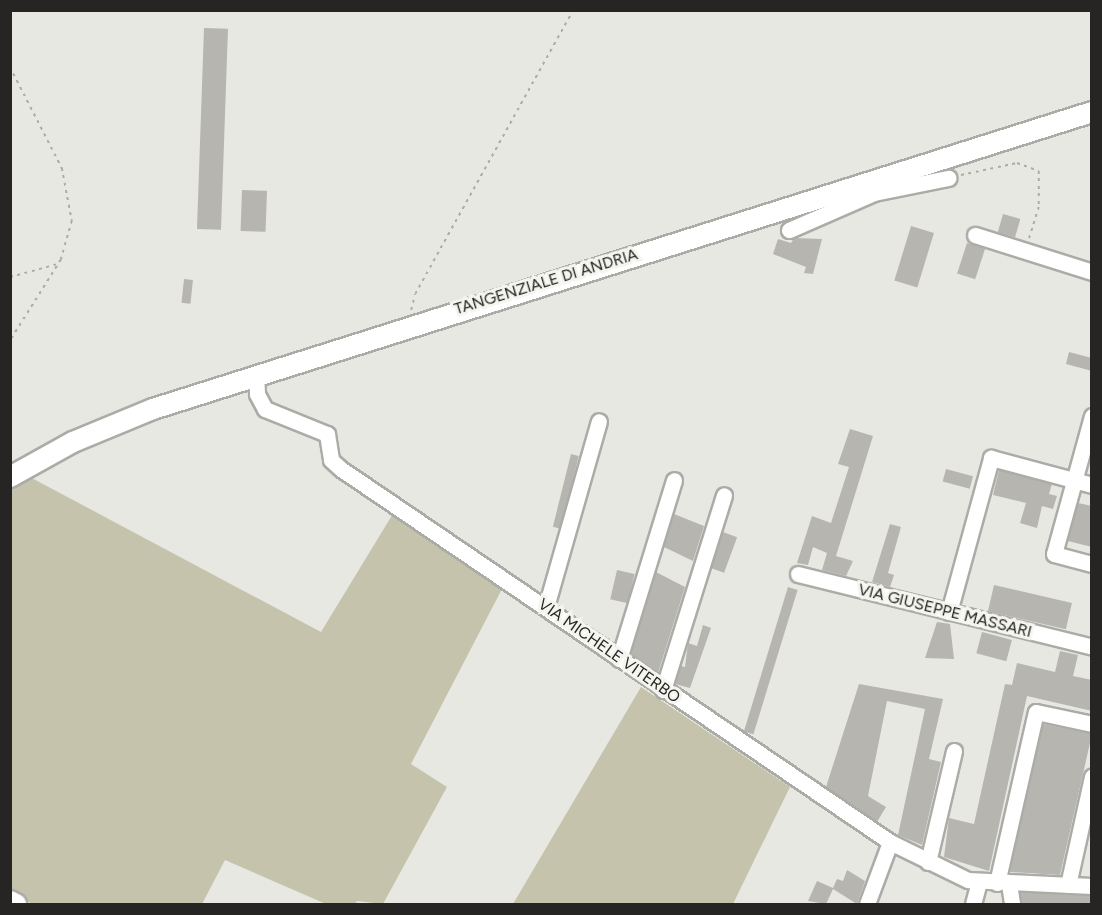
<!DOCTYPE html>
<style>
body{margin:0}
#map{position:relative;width:1102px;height:915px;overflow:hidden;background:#e8e8e3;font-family:Figtree,sans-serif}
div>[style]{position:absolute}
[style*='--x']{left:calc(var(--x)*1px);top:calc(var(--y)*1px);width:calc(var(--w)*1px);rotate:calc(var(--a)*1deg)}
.green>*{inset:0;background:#c6c3ad}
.building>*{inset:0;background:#b6b5b0;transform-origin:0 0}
.path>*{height:1.5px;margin-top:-0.75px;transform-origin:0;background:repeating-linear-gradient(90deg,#acaca8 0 3px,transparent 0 7.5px)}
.roads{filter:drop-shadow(2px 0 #acaca7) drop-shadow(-2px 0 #acaca7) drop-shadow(0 2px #acaca7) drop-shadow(0 -2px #acaca7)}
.minor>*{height:15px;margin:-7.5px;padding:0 7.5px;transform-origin:7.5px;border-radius:7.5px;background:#fff}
.major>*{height:20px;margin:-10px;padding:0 10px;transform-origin:10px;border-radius:10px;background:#fff}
span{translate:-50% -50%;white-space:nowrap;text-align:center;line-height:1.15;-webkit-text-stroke:6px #f5f5f0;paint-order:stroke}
.street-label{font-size:16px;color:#262524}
.frame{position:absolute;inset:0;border:12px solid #262524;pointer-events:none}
</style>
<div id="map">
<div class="green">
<i style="clip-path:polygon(28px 476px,321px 632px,394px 512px,502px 589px,411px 764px,447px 787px,383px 904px,357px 901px,355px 904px,326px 904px,225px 860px,202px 904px,33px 904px,11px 894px,10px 489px)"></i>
<i style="clip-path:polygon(641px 687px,790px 787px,733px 904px,513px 904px)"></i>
</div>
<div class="building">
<i style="left:204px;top:28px;width:24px;height:201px;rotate:2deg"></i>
<i style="left:242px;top:190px;width:25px;height:41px;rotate:2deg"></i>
<i style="left:1003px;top:214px;width:18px;height:19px;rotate:16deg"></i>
<i style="left:911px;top:226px;width:24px;height:57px;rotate:17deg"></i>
<i style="clip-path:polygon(794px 238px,822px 239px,813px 274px,804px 273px,806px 267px,773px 254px,778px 239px,791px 243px)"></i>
<i style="left:967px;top:243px;width:19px;height:32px;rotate:18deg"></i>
<i style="left:184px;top:279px;width:9px;height:24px;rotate:6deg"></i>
<i style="clip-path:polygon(1069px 352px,1092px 358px,1092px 371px,1066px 364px)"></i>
<i style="clip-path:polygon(850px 429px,873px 436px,836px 556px,853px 561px,846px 576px,822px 570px,827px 553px,813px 547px,808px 565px,797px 563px,812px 516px,831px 523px,849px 467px,838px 464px)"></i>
<i style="left:571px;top:454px;width:8px;height:75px;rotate:14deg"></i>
<i style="left:946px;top:469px;width:28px;height:13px;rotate:15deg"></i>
<i style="clip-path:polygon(999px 470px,1052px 484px,1049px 494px,1057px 496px,1053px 509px,1042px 506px,1037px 528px,1020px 523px,1026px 503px,993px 495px)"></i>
<i style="clip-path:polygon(1078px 503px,1092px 506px,1092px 547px,1068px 541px)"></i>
<i style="clip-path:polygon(674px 514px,704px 526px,693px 561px,664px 547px)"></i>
<i style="clip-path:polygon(890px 524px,901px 527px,888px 573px,894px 575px,890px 587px,872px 582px)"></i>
<i style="left:723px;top:532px;width:15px;height:38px;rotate:20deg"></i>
<i style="left:617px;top:570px;width:18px;height:30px;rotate:13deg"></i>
<i style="clip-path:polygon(656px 572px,685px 587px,658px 673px,631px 654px)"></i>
<i style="left:994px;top:585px;width:80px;height:27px;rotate:13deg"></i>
<i style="left:788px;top:587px;width:10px;height:151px;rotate:17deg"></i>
<i style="clip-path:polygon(937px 622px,950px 624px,954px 659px,925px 658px)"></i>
<i style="clip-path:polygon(703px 625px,711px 628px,690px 688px,675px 684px,681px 666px,685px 667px,688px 643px,697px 646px)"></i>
<i style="left:982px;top:632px;width:31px;height:22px;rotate:15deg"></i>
<i style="clip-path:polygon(1060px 651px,1078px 655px,1073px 676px,1092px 680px,1092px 711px,1027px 696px,989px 871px,944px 857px,949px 818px,974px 824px,1005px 684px,1012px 685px,1017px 663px,1055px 672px)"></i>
<i style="clip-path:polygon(859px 684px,943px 699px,929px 759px,941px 762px,922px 845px,898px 835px,925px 709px,887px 701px,868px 796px,886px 807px,877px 822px,826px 787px)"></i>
<i style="clip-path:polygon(1043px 724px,1092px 734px,1083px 774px,1060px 875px,1010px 872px)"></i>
<i style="clip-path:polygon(847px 870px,865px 881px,857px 904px,833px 889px,826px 904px,808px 901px,817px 881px,833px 888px,837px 879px,843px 881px)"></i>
<i style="clip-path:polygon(1020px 892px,1092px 896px,1092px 904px,1022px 904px)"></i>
</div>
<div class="path">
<i style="--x:10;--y:67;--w:114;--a:62.8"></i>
<i style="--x:62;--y:168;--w:54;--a:79.3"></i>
<i style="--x:72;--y:221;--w:41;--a:105.8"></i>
<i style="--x:61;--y:260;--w:96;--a:122.2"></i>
<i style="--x:961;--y:175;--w:57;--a:-12.1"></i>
<i style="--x:1017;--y:163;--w:23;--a:20"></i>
<i style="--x:1039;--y:171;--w:36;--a:90"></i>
<i style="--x:1039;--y:207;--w:34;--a:107"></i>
<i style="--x:10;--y:277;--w:50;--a:-15.2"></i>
<i style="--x:411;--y:310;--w:16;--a:-76"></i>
<i style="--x:415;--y:294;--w:325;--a:-60.9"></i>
</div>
<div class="roads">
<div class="minor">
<i style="--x:789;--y:230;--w:93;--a:-23.5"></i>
<i style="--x:874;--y:193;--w:76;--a:-11.5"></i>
<i style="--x:975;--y:235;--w:123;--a:17.5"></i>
<i style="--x:256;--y:374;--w:20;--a:87"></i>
<i style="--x:257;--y:394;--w:17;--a:62"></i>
<i style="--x:265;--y:409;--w:67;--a:22"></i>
<i style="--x:327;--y:434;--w:26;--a:81"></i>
<i style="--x:331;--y:460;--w:13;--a:42"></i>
<i style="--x:341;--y:469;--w:664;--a:34.19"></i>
<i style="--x:890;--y:842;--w:87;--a:26"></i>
<i style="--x:968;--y:880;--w:124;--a:2.8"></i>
<i style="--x:1092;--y:416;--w:143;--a:105.4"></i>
<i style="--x:1054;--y:554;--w:39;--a:15"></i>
<i style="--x:798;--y:574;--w:303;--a:13.9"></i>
<i style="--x:546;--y:607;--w:193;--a:-74.1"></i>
<i style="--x:949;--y:612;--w:160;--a:-74.7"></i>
<i style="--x:991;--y:458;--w:105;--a:15"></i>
<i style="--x:619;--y:659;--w:187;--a:-72.9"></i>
<i style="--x:663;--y:690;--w:204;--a:-72.6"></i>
<i style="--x:928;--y:862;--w:114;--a:-76.8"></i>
<i style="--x:997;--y:883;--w:175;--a:-77.2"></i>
<i style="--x:1036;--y:712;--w:57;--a:12.1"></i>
<i style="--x:1009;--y:884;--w:20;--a:81"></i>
<i style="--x:1068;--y:885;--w:111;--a:-77.5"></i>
<i style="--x:867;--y:904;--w:66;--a:-69.6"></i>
<i style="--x:973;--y:904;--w:23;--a:-75"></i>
</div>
<div class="major">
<i style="--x:10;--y:477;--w:72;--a:-29.1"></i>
<i style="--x:73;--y:442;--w:87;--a:-22.4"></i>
<i style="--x:153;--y:409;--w:985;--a:-17.55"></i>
<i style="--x:10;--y:901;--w:7;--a:27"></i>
</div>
</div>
<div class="street-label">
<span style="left:546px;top:282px;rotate:-17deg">TANGENZIALE DI ANDRIA</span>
<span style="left:945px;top:611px;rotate:14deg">VIA GIUSEPPE MASSARI</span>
<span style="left:609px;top:651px;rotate:35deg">VIA MICHELE VITERBO</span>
</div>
<div class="frame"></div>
</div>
